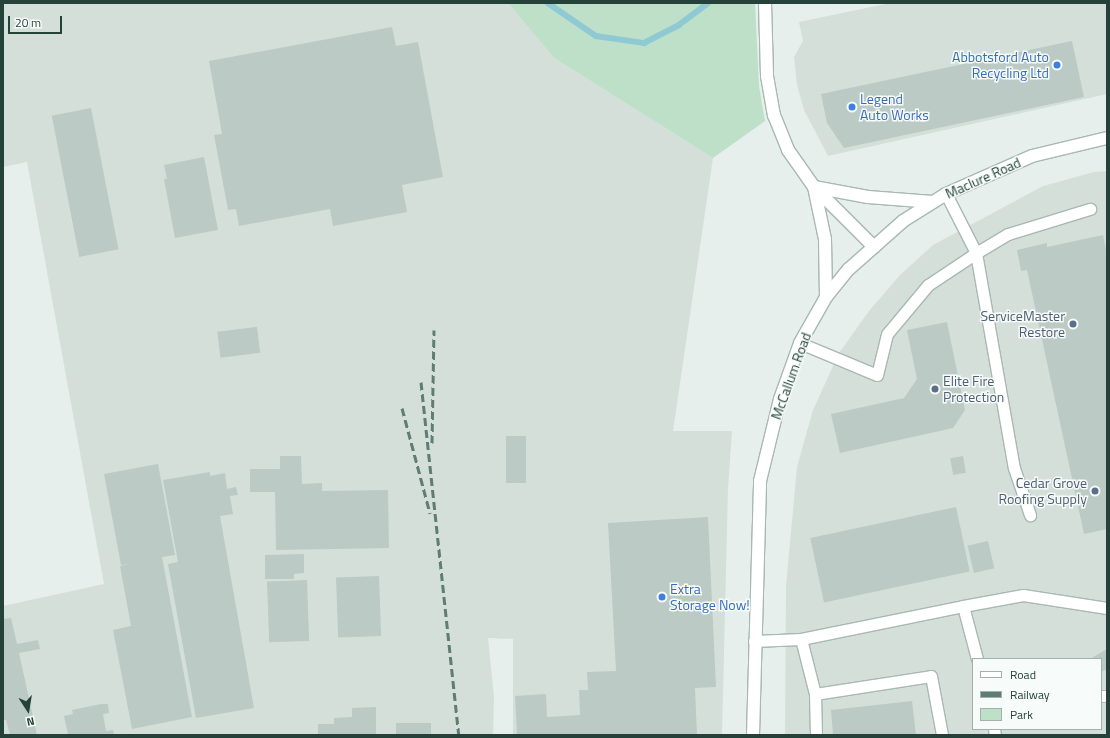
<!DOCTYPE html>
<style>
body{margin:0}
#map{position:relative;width:1110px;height:738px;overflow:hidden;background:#e6efeb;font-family:"Titillium Web",sans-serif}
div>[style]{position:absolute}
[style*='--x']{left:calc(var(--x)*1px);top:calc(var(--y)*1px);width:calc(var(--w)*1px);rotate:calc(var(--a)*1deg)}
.built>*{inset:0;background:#d4dfda}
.green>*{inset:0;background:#bfe0c8}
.stream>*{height:5.5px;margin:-2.75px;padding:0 2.75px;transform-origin:2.75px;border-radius:2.75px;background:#8ec9d4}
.building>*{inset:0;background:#bbcac4;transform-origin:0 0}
.roads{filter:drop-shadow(1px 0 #a8b8b2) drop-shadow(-1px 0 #a8b8b2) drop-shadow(0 1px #a8b8b2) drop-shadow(0 -1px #a8b8b2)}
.lane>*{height:11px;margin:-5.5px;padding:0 5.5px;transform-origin:5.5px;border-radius:5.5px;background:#fff}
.secondary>*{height:12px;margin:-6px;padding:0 6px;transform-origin:6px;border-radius:6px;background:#fff}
.rail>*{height:3px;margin-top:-1.5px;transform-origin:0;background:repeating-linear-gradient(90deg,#5f7d75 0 8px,transparent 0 12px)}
.dots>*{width:11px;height:11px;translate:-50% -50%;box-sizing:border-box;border:2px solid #f7fbf9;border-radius:50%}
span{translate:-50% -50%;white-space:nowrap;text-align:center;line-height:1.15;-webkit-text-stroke:3px #f7fbf9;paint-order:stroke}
.shop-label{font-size:14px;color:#366cbe}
.right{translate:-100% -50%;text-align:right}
.left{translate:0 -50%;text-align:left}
.street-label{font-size:14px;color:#24423a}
.service-label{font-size:14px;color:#4e5e75}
.frame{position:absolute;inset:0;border:4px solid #24423a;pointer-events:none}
.legend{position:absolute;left:972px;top:658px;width:130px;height:72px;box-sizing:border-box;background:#f7fbf9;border:1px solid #a3b1ad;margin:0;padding:5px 7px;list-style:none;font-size:12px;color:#24423a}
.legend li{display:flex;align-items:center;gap:8px;height:20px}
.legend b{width:20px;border:1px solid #a3b1ad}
.north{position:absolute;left:8px;top:690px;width:40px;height:40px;-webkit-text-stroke:3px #f7fbf9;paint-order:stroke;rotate:168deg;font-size:11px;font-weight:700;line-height:16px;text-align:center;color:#24423a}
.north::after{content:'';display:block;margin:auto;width:14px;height:18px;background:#24423a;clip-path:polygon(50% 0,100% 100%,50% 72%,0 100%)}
.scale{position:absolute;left:8px;top:16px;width:54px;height:18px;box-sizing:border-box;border:2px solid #24423a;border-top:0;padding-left:5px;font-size:12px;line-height:14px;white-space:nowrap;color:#24423a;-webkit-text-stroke:3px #f7fbf9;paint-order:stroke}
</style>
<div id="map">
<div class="built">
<i style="clip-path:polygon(3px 3px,508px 3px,554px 58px,713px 158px,673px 431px,732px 431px,728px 488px,722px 735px,513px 735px,513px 639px,488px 638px,494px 697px,493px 735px,3px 735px,3px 606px,104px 584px,27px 162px,3px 167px)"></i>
<i style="clip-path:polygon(890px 3px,1107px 3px,1107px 94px,828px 156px,804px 110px,797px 85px,794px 57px,803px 41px,799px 22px)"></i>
<i style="clip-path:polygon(evenodd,1107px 171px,1107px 735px,785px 735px,786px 586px,797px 467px,813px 410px,839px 353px,869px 311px,900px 275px,933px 245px,1043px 186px,1094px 172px,1107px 171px,973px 659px,1101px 659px,1101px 729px,973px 729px,973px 659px)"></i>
</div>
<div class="green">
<i style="clip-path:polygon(508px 3px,755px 3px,759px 86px,765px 121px,713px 158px,554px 58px)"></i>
</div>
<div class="stream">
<i style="--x:548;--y:3;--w:58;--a:34.5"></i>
<i style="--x:596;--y:36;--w:49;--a:8.3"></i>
<i style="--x:644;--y:43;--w:39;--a:-27"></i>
<i style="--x:679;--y:25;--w:36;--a:-37"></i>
</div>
<div class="building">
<i style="clip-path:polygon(392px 27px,396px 46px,418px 42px,443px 177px,402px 185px,407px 212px,333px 226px,330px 209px,239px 226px,236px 209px,228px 210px,214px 135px,222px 134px,209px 61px)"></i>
<i style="clip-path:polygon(1072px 41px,1084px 97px,844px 148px,827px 123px,821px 94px)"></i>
<i style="left:91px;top:108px;width:144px;height:40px;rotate:79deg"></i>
<i style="clip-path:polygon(204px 157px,218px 230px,175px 238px,164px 179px,167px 179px,164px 165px)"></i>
<i style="clip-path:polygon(1103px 235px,1107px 255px,1107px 529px,1084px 534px,1027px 270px,1021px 271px,1017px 250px,1047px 243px,1047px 247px)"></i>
<i style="clip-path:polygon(947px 322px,965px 410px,953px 428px,840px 453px,831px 414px,904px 398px,917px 379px,907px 330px)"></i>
<i style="left:257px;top:327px;width:26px;height:40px;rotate:83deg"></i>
<i style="left:506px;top:436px;width:20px;height:47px"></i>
<i style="clip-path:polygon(280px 456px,301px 456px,302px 484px,322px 483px,322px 491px,388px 490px,389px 548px,276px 550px,275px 492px,250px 492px,250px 469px,280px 469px)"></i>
<i style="left:963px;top:456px;width:17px;height:13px;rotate:80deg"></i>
<i style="clip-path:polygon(158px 464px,175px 555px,162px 557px,192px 717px,132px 729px,113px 630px,131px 626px,120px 566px,130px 564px,121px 565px,104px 474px)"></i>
<i style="clip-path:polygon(210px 472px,210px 476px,225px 473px,227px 489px,236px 487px,238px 495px,230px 496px,233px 514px,220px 516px,254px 708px,196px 718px,168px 564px,178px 562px,163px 480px)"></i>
<i style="left:956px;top:507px;width:66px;height:149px;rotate:78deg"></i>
<i style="clip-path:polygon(708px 517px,716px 687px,695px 688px,697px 735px,517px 735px,515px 696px,546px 694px,547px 717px,580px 715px,579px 690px,588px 690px,587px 672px,616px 671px,608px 523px)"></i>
<i style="left:988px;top:541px;width:28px;height:21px;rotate:77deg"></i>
<i style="clip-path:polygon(304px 554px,304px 573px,294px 574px,294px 579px,265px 579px,265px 555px)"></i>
<i style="left:379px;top:576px;width:60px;height:43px;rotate:88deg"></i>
<i style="left:307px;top:580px;width:61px;height:40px;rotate:88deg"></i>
<i style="clip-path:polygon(11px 618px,17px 644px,38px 640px,40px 649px,19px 653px,37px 735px,10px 735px,6px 720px,3px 720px,3px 619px)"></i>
<i style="clip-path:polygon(1107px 649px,1107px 673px,1105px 670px,1101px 672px,1101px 659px,1090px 659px)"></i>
<i style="clip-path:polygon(912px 701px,916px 735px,833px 735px,831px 710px)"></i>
<i style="clip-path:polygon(101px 704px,108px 704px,109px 713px,103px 714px,106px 731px,113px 730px,114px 735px,68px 735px,64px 716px,73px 714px,72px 710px)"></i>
<i style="clip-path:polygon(376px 707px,376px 735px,318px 735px,318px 724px,334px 724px,334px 718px,352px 717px,352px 708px)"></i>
<i style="left:396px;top:723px;width:35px;height:12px"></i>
</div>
<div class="roads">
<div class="lane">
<i style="--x:946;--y:194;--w:66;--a:63"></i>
<i style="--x:976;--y:253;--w:37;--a:-31"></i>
<i style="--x:1008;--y:234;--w:86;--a:-17"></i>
<i style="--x:800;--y:343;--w:83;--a:22.6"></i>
<i style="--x:877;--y:375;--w:42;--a:-76.3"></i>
<i style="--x:887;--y:334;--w:64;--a:-50.1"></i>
<i style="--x:928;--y:285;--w:58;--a:-33.7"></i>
<i style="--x:976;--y:253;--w:218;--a:80"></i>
<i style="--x:1014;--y:468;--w:50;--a:71.2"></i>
<i style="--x:963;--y:606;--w:61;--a:-10.4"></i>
<i style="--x:1023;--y:595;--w:85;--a:8.8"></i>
<i style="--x:801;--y:639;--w:57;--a:75.7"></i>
<i style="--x:815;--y:694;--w:41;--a:88.6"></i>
<i style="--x:754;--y:641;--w:47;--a:-2.4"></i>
<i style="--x:801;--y:639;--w:165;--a:-11.5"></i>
<i style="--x:963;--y:606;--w:55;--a:75.2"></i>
<i style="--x:815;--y:694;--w:117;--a:-8.8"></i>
<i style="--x:931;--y:676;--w:60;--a:79.4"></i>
<i style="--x:1101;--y:696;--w:6;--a:0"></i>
<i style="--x:994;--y:729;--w:6;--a:81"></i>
</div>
<div class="secondary">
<i style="--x:765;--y:3;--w:73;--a:88.4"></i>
<i style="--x:767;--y:76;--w:40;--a:80"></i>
<i style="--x:774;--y:115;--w:38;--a:68"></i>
<i style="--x:788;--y:150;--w:45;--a:54.9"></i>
<i style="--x:814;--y:187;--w:85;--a:45"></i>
<i style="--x:814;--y:187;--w:55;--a:10.5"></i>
<i style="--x:868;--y:197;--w:65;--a:4.4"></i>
<i style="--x:814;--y:187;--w:53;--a:78.1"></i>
<i style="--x:825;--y:239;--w:58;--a:89"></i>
<i style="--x:753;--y:735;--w:254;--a:-88.4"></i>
<i style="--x:760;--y:481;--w:84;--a:-76.3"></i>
<i style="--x:780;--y:399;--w:59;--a:-70.3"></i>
<i style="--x:800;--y:343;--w:53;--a:-60.5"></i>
<i style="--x:826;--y:297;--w:36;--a:-51"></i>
<i style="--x:849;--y:269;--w:72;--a:-41.6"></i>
<i style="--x:903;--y:221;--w:51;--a:-32.1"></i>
<i style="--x:946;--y:194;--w:94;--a:-23.8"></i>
<i style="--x:1032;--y:156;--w:77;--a:-13.5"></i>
</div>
</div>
<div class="rail">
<i style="--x:421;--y:382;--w:355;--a:83.9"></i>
<i style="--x:402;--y:408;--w:109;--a:75.1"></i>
<i style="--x:432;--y:443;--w:113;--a:-89"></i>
</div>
<div class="dots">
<i style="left:1057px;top:65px;background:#3f7fe0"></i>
<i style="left:852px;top:107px;background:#3f7fe0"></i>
<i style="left:1073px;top:324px;background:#5c6f8a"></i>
<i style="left:935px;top:389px;background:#5c6f8a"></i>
<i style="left:1095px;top:491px;background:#5c6f8a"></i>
<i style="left:662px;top:597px;background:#3f7fe0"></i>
</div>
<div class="shop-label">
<span class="right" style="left:1049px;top:65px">Abbotsford Auto<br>Recycling Ltd</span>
<span class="left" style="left:860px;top:107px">Legend<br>Auto Works</span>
<span class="left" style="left:670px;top:597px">Extra<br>Storage Now!</span>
</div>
<div class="street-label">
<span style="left:983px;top:178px;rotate:-24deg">Maclure Road</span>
<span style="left:791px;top:376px;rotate:-70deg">McCallum Road</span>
</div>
<div class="service-label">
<span class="right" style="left:1065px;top:324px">ServiceMaster<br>Restore</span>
<span class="left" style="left:943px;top:389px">Elite Fire<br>Protection</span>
<span class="right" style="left:1087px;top:491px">Cedar Grove<br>Roofing Supply</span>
</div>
<div class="frame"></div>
<ul class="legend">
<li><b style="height:5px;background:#fff"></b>Road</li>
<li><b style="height:5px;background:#5f7d75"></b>Railway</li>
<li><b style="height:11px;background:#bfe0c8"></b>Park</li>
</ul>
<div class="north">N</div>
<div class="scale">20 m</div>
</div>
